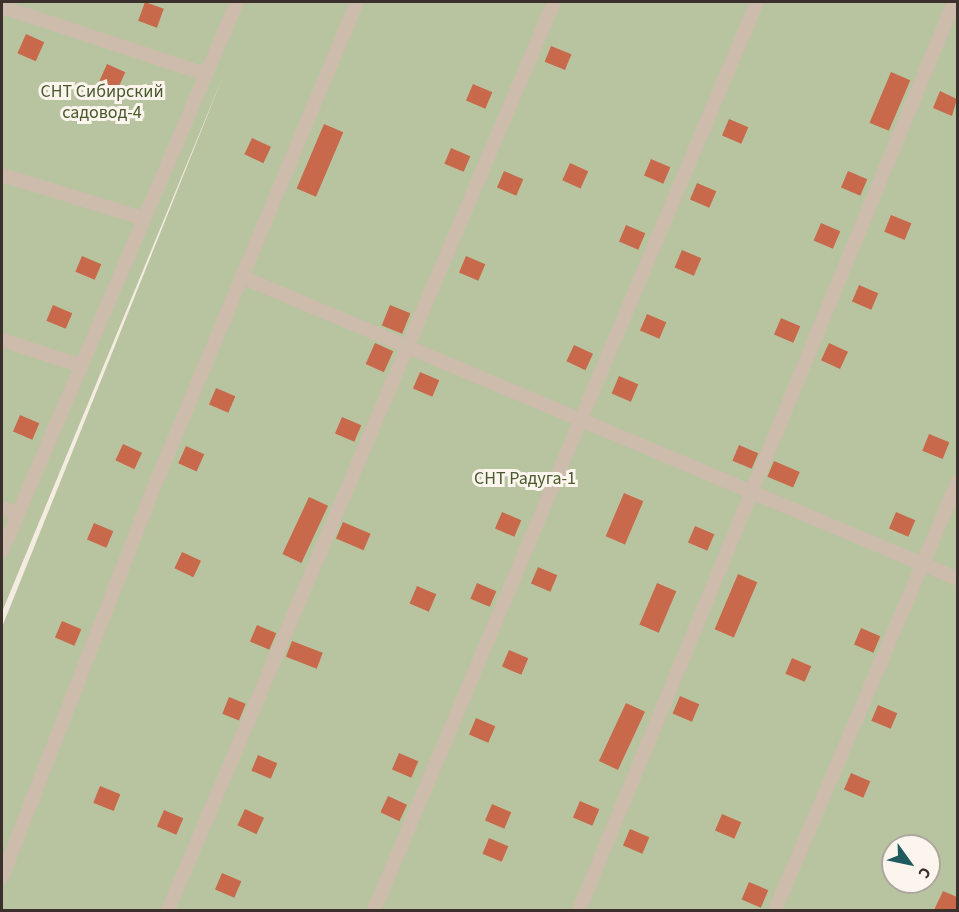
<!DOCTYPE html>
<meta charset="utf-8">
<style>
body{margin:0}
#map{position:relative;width:959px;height:912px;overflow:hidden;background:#f4ebe1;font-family:"Source Sans 3",sans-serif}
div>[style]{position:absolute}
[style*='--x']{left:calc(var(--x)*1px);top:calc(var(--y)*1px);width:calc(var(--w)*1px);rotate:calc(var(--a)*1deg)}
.green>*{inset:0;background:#b8c4a0}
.building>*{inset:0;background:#c8694b;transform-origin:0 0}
.lane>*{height:14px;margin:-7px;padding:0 7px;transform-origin:7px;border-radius:7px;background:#cdbbac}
span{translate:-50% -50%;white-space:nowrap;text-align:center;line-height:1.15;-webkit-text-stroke:6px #fbf5ee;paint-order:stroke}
.park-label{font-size:18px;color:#4a5a2e}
.frame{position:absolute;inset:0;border:3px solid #3b302b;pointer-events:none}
.north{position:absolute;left:881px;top:834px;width:60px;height:60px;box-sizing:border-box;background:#fbf5ee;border:2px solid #aea6a0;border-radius:50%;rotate:123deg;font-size:16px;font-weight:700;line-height:24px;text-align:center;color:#3b302b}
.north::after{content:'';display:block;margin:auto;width:21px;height:27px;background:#1f5a5e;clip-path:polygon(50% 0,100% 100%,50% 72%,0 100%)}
</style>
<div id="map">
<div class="green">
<i style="clip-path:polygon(evenodd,2px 2px,957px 2px,957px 910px,2px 910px,2px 627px,224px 74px,2px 612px,2px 2px,893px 846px,929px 846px,929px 882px,893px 882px,893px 846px)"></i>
</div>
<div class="building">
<i style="left:145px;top:2px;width:20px;height:20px;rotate:20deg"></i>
<i style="left:26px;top:34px;width:20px;height:21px;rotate:24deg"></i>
<i style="left:551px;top:46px;width:22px;height:17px;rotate:22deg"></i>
<i style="left:107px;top:64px;width:20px;height:21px;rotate:24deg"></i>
<i style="left:891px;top:72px;width:21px;height:55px;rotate:23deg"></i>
<i style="left:473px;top:84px;width:21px;height:18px;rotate:23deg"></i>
<i style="clip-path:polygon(940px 91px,957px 99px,952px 116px,933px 108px)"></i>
<i style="left:729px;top:119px;width:21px;height:18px;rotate:23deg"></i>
<i style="left:324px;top:124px;width:21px;height:70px;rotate:23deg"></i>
<i style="left:252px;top:138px;width:21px;height:18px;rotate:25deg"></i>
<i style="left:451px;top:148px;width:21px;height:17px;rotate:23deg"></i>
<i style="left:651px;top:159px;width:21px;height:18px;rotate:23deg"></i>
<i style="left:570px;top:163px;width:20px;height:19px;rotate:24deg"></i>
<i style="left:504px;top:171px;width:21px;height:18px;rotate:23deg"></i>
<i style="left:848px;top:171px;width:21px;height:18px;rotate:23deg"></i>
<i style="left:697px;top:183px;width:21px;height:18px;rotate:23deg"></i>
<i style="left:891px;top:215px;width:22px;height:18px;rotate:22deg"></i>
<i style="left:821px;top:223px;width:21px;height:19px;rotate:23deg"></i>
<i style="left:626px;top:225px;width:21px;height:18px;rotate:23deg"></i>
<i style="left:682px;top:250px;width:21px;height:19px;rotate:23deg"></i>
<i style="left:82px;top:256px;width:21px;height:17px;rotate:23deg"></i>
<i style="left:466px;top:256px;width:21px;height:18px;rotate:23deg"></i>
<i style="left:859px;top:285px;width:21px;height:18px;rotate:23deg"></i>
<i style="left:53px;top:305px;width:21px;height:17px;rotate:23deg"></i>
<i style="left:390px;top:305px;width:22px;height:22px;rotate:22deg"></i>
<i style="left:647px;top:314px;width:21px;height:18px;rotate:23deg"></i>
<i style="left:781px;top:318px;width:21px;height:18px;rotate:23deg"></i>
<i style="left:375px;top:343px;width:20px;height:23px;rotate:24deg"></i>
<i style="left:829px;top:343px;width:21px;height:19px;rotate:25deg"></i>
<i style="left:574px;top:345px;width:21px;height:18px;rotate:25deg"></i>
<i style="left:420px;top:372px;width:21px;height:18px;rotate:23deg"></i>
<i style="left:619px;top:376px;width:21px;height:19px;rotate:23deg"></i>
<i style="left:216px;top:388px;width:21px;height:18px;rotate:23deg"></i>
<i style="left:20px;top:415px;width:21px;height:18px;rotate:23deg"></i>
<i style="left:342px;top:417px;width:21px;height:18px;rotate:23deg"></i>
<i style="left:929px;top:434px;width:22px;height:18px;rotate:22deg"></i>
<i style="left:123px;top:444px;width:21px;height:18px;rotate:25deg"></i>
<i style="left:739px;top:445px;width:21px;height:17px;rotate:23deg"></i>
<i style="left:186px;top:446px;width:20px;height:19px;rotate:24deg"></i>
<i style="left:774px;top:461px;width:28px;height:17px;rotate:23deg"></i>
<i style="left:624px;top:493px;width:21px;height:47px;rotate:23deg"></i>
<i style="left:309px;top:497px;width:21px;height:63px;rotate:25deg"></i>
<i style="left:502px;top:512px;width:21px;height:18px;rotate:23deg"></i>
<i style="left:896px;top:512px;width:21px;height:18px;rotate:23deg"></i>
<i style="left:343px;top:522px;width:30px;height:18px;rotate:23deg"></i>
<i style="left:94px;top:523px;width:21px;height:18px;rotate:23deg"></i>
<i style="left:695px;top:526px;width:21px;height:18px;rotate:23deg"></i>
<i style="left:182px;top:552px;width:21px;height:18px;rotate:25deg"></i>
<i style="left:538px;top:567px;width:21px;height:18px;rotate:23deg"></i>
<i style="left:738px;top:574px;width:21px;height:60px;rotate:23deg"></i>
<i style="left:477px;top:583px;width:21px;height:17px;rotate:23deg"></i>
<i style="left:657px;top:583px;width:21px;height:45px;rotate:23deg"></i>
<i style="left:417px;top:586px;width:21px;height:19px;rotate:23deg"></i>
<i style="left:62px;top:621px;width:21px;height:18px;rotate:23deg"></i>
<i style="left:257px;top:625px;width:21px;height:18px;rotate:23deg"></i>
<i style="left:861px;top:628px;width:21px;height:18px;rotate:23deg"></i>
<i style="left:292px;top:641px;width:33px;height:17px;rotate:21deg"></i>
<i style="left:509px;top:650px;width:21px;height:18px;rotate:23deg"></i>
<i style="left:792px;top:658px;width:21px;height:17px;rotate:23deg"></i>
<i style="left:680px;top:696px;width:21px;height:19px;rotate:23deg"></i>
<i style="left:229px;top:697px;width:18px;height:18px;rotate:22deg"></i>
<i style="left:626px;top:703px;width:21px;height:64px;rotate:25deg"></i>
<i style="left:878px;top:705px;width:21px;height:17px;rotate:23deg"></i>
<i style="left:476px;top:718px;width:21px;height:18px;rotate:23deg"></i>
<i style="left:399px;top:753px;width:21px;height:18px;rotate:23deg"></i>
<i style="left:258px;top:755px;width:21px;height:17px;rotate:23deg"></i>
<i style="left:851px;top:773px;width:21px;height:18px;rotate:23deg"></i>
<i style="left:100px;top:786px;width:22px;height:18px;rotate:22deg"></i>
<i style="left:388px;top:796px;width:21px;height:18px;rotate:25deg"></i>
<i style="left:580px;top:801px;width:21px;height:18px;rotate:23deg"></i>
<i style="left:492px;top:804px;width:21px;height:18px;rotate:23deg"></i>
<i style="left:245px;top:809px;width:21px;height:18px;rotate:25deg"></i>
<i style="left:164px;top:810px;width:21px;height:18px;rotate:23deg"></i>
<i style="left:722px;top:814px;width:21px;height:18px;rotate:23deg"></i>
<i style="left:630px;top:829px;width:21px;height:18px;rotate:23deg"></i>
<i style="left:489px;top:838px;width:21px;height:17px;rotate:23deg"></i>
<i style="left:222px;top:873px;width:21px;height:18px;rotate:23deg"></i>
<i style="left:749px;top:882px;width:21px;height:19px;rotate:23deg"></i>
<i style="clip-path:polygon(943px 891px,957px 897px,957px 910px,934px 910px)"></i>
</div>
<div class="lane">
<i style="--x:2;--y:7;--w:215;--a:18.2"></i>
<i style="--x:2;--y:175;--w:147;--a:17"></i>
<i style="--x:242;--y:277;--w:777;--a:22.87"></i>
<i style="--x:2;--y:340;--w:81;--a:18"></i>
<i style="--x:2;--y:508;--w:16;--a:22"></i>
<i style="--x:2;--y:551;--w:597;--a:-66.83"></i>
<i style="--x:2;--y:877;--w:406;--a:-68.7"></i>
<i style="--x:149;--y:499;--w:539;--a:-67.29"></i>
<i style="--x:168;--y:910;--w:987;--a:-66.97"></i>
<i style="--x:374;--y:910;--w:985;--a:-67.13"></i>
<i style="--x:579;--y:910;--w:982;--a:-67.56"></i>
<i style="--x:775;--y:910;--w:466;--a:-66.9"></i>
</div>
<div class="park-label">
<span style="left:102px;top:103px">СНТ Сибирский<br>садовод-4</span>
<span style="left:525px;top:479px">СНТ Радуга-1</span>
</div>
<div class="frame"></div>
<div class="north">С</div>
</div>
